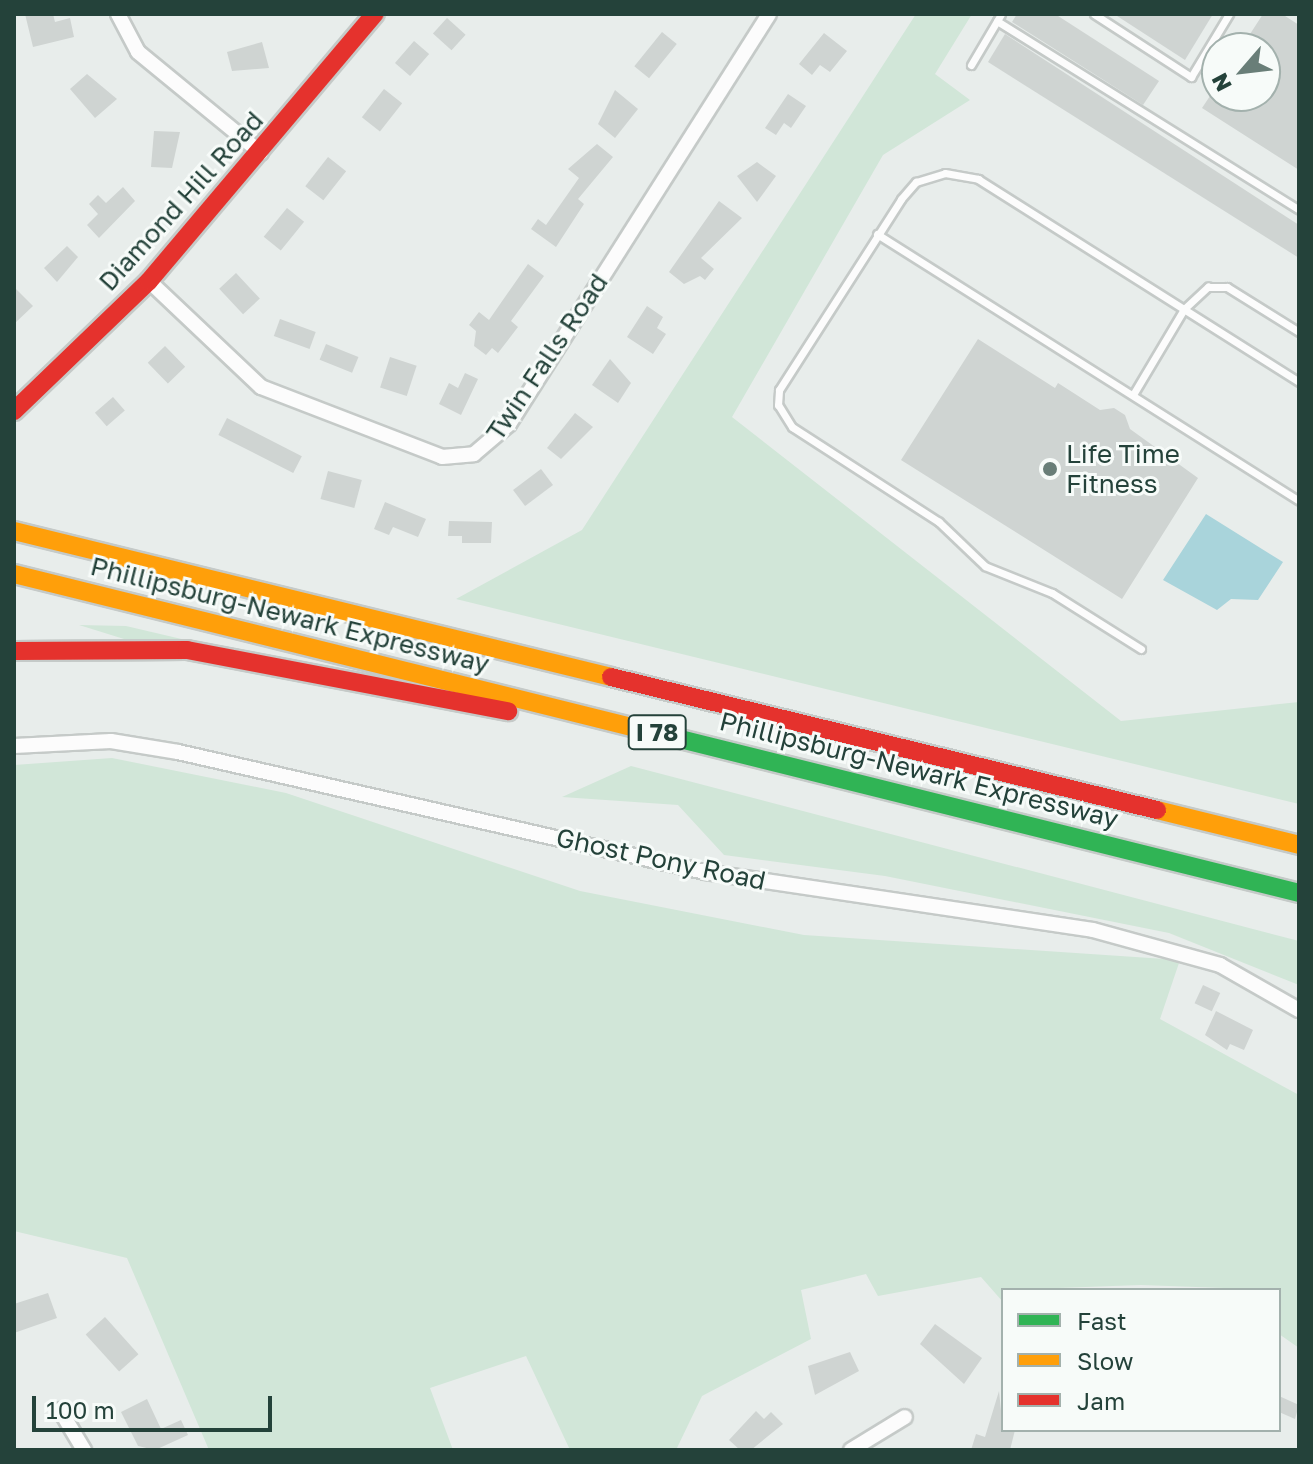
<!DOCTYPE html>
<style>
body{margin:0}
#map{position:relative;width:1313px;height:1464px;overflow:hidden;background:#e8edeb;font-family:"Golos Text",sans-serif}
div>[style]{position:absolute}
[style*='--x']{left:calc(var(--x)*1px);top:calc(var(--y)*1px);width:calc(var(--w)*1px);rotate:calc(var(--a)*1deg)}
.green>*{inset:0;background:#d1e6d8}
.water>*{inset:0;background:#a9d4db}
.building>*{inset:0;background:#cfd4d2;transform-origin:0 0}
.roads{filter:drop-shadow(2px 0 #c5cac8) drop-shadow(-2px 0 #c5cac8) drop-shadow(0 2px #c5cac8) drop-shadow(0 -2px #c5cac8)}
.lane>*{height:7px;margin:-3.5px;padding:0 3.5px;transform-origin:3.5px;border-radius:3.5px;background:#fcfcfc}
.street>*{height:14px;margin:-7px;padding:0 7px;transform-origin:7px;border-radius:7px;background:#fcfcfc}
.fast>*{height:18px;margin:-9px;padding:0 9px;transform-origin:9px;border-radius:9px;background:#30b455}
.slow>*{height:18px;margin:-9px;padding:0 9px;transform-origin:9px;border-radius:9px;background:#ff9f0a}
.jam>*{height:18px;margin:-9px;padding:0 9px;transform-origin:9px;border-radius:9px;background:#e5322d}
.dots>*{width:22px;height:22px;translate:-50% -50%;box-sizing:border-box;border:4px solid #f7fbf9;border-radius:50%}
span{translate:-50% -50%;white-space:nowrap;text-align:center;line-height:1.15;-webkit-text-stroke:6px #f7fbf9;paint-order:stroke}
.shield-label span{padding:2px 6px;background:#f7fbf9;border:2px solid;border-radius:6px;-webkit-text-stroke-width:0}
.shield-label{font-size:24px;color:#24423a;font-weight:700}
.street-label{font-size:26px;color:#24423a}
.poi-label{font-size:26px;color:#24423a}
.left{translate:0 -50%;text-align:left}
.frame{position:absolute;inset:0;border:16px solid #24423a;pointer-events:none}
.legend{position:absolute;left:1001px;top:1288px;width:280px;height:144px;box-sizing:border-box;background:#f7fbf9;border:2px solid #a3b1ad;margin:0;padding:10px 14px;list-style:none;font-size:24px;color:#24423a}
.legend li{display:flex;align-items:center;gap:16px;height:40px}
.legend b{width:40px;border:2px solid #a3b1ad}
.north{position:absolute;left:1201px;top:32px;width:80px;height:80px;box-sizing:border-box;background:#f7fbf9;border:2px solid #a3b1ad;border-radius:50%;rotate:242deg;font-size:22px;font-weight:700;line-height:32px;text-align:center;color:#24423a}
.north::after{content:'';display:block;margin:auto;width:28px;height:36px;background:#697e78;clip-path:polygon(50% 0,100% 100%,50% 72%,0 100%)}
.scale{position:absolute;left:32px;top:1396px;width:240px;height:36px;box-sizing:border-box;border:4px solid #24423a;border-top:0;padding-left:10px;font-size:24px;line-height:28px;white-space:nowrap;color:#24423a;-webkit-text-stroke:6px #f7fbf9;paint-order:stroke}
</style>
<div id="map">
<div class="green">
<i style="clip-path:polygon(916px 14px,972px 14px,935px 74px,970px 100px,883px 155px,732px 417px,1121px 721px,1299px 702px,1299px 804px,456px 599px,582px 530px)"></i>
<i style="clip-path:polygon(79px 625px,126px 626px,190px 641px,124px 639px)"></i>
<i style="clip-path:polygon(112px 758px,286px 793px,580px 891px,804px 935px,1180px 960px,1160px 1019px,1299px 1095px,1299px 1348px,1279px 1334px,1279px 1290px,1141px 1285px,1003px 1290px,1003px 1302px,981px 1277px,878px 1296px,866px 1274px,801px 1290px,811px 1339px,702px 1396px,676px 1450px,570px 1450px,526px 1356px,430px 1388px,453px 1450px,209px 1450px,127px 1258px,14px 1231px,14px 765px)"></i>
<i style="clip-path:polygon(631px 766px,1299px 941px,1299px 985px,1169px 933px,885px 876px,724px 855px,678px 805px,562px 797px)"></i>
</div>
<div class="water">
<i style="clip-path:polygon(1206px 514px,1283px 562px,1258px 600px,1231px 599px,1217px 610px,1163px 580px)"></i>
</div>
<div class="building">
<i style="clip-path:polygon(25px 14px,53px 14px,55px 22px,70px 18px,74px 37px,33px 47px)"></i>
<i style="clip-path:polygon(1017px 14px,1055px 14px,1159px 81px,1143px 105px,1012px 22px)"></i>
<i style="clip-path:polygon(1114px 14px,1213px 14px,1185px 60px)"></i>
<i style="clip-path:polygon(1263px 14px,1282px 14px,1299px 25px,1299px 170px,1202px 108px,1210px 96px,1265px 96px,1265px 48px,1241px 48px)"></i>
<i style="left:447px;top:18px;width:25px;height:21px;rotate:42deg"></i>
<i style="left:662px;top:32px;width:19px;height:44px;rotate:39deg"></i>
<i style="clip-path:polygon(824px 33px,847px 51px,830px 72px,820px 65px,812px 75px,799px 64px)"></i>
<i style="clip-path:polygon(1005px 34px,1299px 225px,1299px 258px,988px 62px)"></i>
<i style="left:414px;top:41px;width:20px;height:29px;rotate:41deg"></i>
<i style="clip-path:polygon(262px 42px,269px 68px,232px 71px,227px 52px)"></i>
<i style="clip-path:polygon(87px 74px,117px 99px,95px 118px,70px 89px)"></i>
<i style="left:384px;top:89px;width:23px;height:36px;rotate:38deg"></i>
<i style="clip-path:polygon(615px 90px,638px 109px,615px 138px,598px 124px)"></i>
<i style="clip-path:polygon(788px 94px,806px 106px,791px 128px,784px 123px,776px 135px,765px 128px)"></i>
<i style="clip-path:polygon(154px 131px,180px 132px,172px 168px,151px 167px)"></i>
<i style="clip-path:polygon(597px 144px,613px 157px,578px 199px,584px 204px,556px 247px,531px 229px,538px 219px,546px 225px,579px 178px,568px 169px)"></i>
<i style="left:328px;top:157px;width:23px;height:37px;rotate:38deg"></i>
<i style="clip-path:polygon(757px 162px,776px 176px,757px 202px,737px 176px)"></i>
<i style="clip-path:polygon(123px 187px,135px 201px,99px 238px,87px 225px,98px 214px,89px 204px,98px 195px,106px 203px)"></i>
<i style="clip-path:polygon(719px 201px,742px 218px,701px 258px,714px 269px,705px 280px,700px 276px,684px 284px,669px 272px)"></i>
<i style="left:287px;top:208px;width:22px;height:37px;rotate:39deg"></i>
<i style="clip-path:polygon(67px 246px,78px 257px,57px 282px,44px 268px)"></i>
<i style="clip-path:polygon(528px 264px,544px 276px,511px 321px,518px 327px,498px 353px,492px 348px,486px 355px,474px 346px,476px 331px,469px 325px,479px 312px,489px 320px)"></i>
<i style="left:236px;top:273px;width:35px;height:23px;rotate:47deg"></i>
<i style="clip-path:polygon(14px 287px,33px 306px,14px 324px)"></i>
<i style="clip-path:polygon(647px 306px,663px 317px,657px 328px,666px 334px,653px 354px,627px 337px)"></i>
<i style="left:280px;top:319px;width:38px;height:18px;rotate:20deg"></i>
<i style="clip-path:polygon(978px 339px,1055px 388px,1058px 383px,1100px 410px,1114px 408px,1125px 415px,1130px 429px,1198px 478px,1122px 599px,901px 460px)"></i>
<i style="left:326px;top:344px;width:35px;height:17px;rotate:22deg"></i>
<i style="left:165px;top:346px;width:29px;height:24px;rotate:46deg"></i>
<i style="left:390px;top:357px;width:28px;height:32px;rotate:18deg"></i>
<i style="clip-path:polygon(610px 359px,631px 383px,618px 403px,592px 385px)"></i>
<i style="clip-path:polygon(465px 373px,478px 379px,461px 415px,439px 404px,449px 383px,458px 388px)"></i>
<i style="left:113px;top:397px;width:18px;height:24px;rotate:49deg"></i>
<i style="clip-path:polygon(575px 413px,593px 427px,561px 459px,547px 448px)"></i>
<i style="left:227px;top:418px;width:84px;height:19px;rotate:27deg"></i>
<i style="left:541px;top:469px;width:20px;height:35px;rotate:53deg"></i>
<i style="left:328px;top:471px;width:35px;height:29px;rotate:15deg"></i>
<i style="clip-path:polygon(385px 502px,426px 519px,418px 537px,393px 527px,389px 535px,374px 529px)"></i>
<i style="clip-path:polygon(449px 521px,492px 522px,491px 543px,462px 543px,462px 536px,448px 536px)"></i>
<i style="left:1203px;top:985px;width:19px;height:20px;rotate:25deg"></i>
<i style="clip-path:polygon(1216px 1011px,1253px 1030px,1244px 1050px,1230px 1044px,1227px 1050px,1205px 1035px)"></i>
<i style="clip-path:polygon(48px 1293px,57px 1318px,14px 1333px,14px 1304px)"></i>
<i style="left:105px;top:1317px;width:50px;height:26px;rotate:48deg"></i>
<i style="clip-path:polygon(935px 1324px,982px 1358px,964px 1384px,920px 1344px)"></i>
<i style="clip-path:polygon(850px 1352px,859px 1371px,815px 1395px,808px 1366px)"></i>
<i style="clip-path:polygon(999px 1391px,1003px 1430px,1015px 1430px,1010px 1450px,971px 1450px,976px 1434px,985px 1437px)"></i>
<i style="clip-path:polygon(1279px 1396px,1299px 1405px,1295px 1419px,1279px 1412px)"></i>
<i style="clip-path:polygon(147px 1399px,161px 1429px,181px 1420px,188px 1435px,155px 1450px,138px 1446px,121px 1412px)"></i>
<i style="clip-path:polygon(756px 1411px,764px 1419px,771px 1412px,783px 1424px,751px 1450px,740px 1450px,729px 1440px)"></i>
</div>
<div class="roads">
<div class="lane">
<i style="--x:1094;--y:14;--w:116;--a:33"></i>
<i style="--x:1191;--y:77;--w:74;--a:-58.9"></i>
<i style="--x:997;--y:21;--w:356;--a:32"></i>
<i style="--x:971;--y:65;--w:59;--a:-59.5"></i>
<i style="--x:877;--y:234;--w:499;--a:32.3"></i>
<i style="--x:1134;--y:393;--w:98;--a:-59.2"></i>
<i style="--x:1184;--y:309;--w:33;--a:-43"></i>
<i style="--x:1208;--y:287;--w:19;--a:0"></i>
<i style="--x:1227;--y:287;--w:85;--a:32"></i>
<i style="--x:1141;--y:649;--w:105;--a:-147.8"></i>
<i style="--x:1052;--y:593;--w:72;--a:-158.1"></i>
<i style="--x:985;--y:566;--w:64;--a:-136.3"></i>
<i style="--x:939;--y:522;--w:175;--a:-147.1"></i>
<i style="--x:792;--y:427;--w:26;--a:-122"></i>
<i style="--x:778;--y:405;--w:15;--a:-86"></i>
<i style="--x:779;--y:390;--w:227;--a:-57.4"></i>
<i style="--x:901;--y:199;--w:23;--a:-49"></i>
<i style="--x:916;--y:182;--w:30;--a:-17"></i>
<i style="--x:945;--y:173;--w:34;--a:10"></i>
<i style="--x:978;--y:179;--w:380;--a:32.3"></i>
</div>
<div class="street">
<i style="--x:118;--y:14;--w:43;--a:62.2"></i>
<i style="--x:138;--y:52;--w:159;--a:39.4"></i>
<i style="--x:149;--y:281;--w:154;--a:43.4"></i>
<i style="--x:261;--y:387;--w:194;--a:21.1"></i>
<i style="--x:442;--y:457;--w:32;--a:-5"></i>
<i style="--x:474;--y:454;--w:46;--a:-40.6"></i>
<i style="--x:509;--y:424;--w:485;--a:-57.6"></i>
<i style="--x:14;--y:746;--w:97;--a:-3"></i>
<i style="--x:111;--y:741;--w:68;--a:9.3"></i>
<i style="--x:178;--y:752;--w:540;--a:12.83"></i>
<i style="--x:705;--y:872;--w:392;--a:8.5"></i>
<i style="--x:1093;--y:930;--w:132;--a:15.4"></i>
<i style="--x:1220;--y:965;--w:91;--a:29.7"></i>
<i style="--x:60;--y:1410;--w:47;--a:59"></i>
<i style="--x:851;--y:1450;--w:63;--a:-31.4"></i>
</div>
<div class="fast">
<i style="--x:656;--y:733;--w:663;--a:13.97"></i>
</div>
<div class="slow">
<i style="--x:14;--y:531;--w:615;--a:13.74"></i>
<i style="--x:14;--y:574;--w:661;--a:13.91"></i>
<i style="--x:1157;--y:810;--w:146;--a:13.8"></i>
</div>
<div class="jam">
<i style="--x:14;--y:411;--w:187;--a:-43.9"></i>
<i style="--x:149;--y:281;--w:350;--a:-49.8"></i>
<i style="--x:14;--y:651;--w:173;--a:-0.3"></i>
<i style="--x:187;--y:650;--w:327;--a:10.8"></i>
<i style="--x:611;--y:677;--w:562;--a:13.69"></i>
</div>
</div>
<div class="dots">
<i style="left:1050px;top:469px;background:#697e78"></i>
</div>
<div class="shield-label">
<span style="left:657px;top:732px">I 78</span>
</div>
<div class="street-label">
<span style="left:181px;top:201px;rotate:-48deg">Diamond Hill Road</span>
<span style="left:547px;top:357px;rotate:-56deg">Twin Falls Road</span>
<span style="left:290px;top:615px;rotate:14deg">Phillipsburg-Newark Expressway</span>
<span style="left:919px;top:770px;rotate:14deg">Phillipsburg-Newark Expressway</span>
<span style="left:661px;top:859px;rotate:12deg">Ghost Pony Road</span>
</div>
<div class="poi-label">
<span class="left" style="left:1066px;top:469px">Life Time<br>Fitness</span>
</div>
<div class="frame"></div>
<ul class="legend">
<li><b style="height:10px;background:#30b455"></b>Fast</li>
<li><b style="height:10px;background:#ff9f0a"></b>Slow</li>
<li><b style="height:10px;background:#e5322d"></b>Jam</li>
</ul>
<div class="north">N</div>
<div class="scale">100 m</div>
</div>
